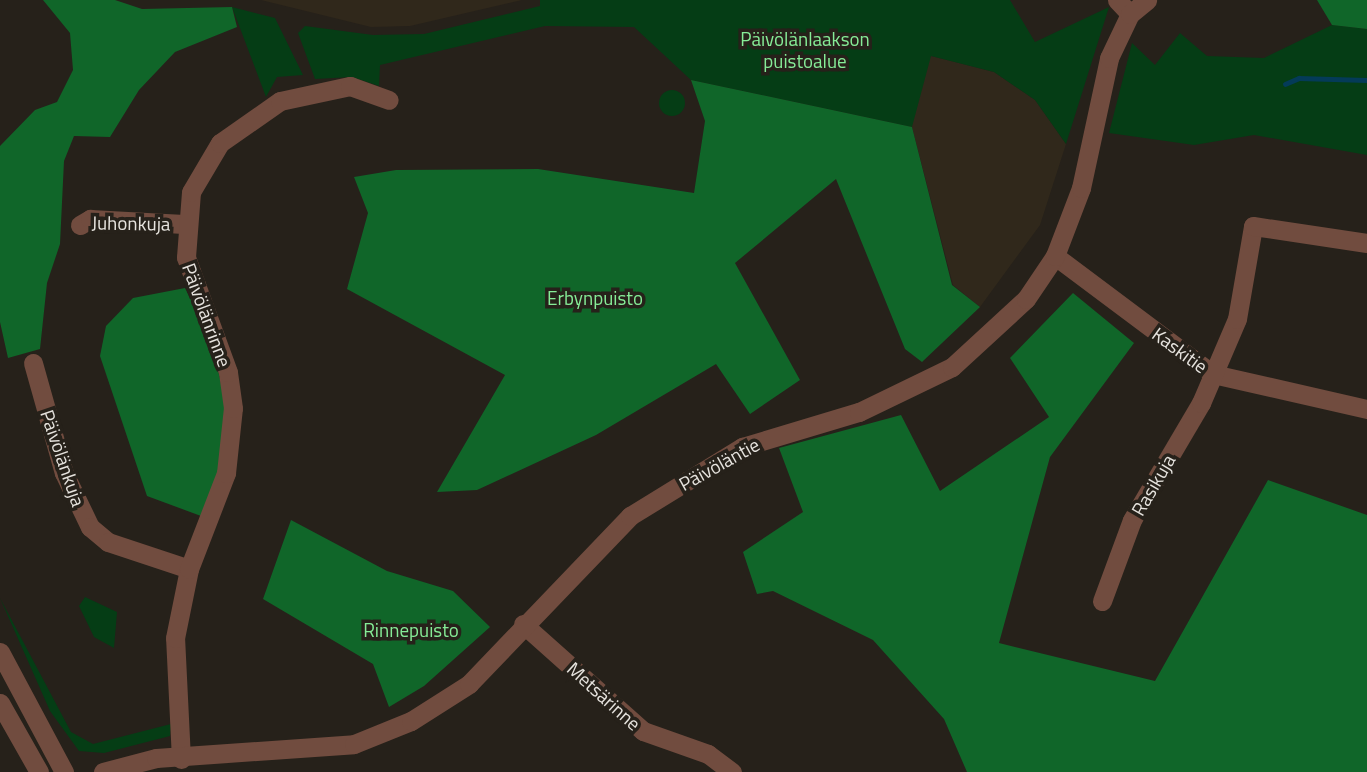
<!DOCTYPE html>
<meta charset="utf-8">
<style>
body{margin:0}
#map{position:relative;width:1367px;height:772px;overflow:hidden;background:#26211a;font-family:"Titillium Web",sans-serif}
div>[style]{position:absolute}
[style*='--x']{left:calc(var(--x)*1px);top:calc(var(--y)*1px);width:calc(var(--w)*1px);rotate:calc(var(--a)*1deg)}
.built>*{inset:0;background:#30281b}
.green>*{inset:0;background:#053d15}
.round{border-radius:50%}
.forest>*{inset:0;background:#106629}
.stream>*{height:4.5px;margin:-2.25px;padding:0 2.25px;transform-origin:2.25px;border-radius:2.25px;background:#043b58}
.minor>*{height:19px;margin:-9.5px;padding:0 9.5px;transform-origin:9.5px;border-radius:9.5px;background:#714c3f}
span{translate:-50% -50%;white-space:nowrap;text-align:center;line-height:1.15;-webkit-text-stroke:7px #26211a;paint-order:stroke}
.park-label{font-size:19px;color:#86ec97}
.street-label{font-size:19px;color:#e6e3de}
</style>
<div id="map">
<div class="built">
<i style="clip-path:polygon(261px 0,522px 0,410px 26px,371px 27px)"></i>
<i style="clip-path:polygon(861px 38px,994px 72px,1035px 100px,1066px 144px,1040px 225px,980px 307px,953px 285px,912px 127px,843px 109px)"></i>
</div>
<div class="green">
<i style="clip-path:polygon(540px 0,1010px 0,1035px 42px,1109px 7px,1066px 144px,1035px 100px,994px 72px,931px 56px,912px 127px,691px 80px,634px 27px,545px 26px,380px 65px,379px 86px,352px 77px,315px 79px,298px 33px,305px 26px,373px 35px,424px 34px,540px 6px)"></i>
<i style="clip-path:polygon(232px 7px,275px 18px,303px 75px,277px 77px,266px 97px)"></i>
<i style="clip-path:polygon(1332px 25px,1367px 29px,1367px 155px,1254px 135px,1194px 145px,1109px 133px,1132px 43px,1155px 65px,1180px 33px,1207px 56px,1264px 58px)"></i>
<i class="round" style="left:659px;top:90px;width:26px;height:26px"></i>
<i style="clip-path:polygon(85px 597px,117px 612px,114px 648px,94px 637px,79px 606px)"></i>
<i style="clip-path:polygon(0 598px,71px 732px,93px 744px,171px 724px,170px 736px,104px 753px,79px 751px,50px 711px)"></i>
</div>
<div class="forest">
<i style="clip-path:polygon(43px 0,115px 0,142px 9px,232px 7px,237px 27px,175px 52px,139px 90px,110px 137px,74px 136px,64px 161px,60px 244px,47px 283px,40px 349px,8px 358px,0 322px,0 146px,35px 110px,57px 102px,73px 70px,70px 33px)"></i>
<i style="clip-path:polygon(1317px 0,1367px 0,1367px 29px,1332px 25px)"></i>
<i style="clip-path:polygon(691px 80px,912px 127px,952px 285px,980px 307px,922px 362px,905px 349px,836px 179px,735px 263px,800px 380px,750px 414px,716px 364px,596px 435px,477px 490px,437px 492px,505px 375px,347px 289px,368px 213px,354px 177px,396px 170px,538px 169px,694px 193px,705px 121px)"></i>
<i style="clip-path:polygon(185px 288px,212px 343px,226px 406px,217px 479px,201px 516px,147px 496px,100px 356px,106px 326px,133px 298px)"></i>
<i style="clip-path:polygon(1073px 293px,1134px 343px,1050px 457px,999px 643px,1155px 681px,1268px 480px,1367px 515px,1367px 772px,967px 772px,944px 719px,873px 640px,773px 591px,757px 594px,743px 552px,803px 512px,779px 448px,901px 415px,940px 491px,1049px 417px,1010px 358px)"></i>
<i style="clip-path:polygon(291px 520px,387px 571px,453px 591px,490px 627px,424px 686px,389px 707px,373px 664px,263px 599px)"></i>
</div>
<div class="stream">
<i style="--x:1285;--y:84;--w:15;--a:-23"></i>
<i style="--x:1299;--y:78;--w:68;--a:1.7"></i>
</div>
<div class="minor">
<i style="--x:1117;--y:0;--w:19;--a:47"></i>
<i style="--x:80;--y:225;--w:12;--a:-31"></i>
<i style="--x:90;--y:219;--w:94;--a:3"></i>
<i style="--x:1055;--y:256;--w:197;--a:36.8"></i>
<i style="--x:1213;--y:374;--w:158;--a:12.8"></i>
<i style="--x:33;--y:363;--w:114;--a:74.3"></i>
<i style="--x:64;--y:473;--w:60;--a:64.3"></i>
<i style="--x:90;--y:527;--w:23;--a:40"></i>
<i style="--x:108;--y:542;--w:85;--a:18.4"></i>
<i style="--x:1102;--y:601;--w:86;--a:-69.7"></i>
<i style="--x:1132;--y:520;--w:136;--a:-59.5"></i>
<i style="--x:1201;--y:403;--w:91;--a:-66.8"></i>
<i style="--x:1237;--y:319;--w:94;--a:-80.2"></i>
<i style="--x:1253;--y:226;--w:115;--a:8.5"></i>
<i style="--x:523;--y:624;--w:161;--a:41.7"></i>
<i style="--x:643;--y:731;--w:69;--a:19.5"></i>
<i style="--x:708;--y:754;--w:30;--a:37"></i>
<i style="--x:0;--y:652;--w:136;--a:61.9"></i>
<i style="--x:0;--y:703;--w:79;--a:60.5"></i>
<i style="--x:181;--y:759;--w:121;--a:-92.8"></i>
<i style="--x:175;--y:638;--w:70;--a:-78.5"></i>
<i style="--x:189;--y:569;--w:103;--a:-68.9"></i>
<i style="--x:226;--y:473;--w:65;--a:-83.9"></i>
<i style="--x:233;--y:408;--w:36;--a:-98"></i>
<i style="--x:228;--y:372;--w:122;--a:-110.1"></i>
<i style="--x:186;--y:257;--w:65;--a:-85.6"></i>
<i style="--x:191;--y:192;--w:57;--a:-59.4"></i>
<i style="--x:220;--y:143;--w:73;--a:-35"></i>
<i style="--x:280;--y:101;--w:72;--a:-12.1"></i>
<i style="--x:350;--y:86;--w:41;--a:19.7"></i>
<i style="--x:103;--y:772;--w:55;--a:-14.8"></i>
<i style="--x:156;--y:758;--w:198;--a:-4"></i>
<i style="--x:354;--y:744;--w:61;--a:-22"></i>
<i style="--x:411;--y:721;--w:69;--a:-32.5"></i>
<i style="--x:469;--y:684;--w:233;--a:-46.2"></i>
<i style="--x:630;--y:516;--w:132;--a:-31.6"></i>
<i style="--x:742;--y:447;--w:122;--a:-16.7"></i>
<i style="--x:859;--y:412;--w:103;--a:-25.8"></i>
<i style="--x:952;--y:367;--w:100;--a:-42.6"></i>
<i style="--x:1026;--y:299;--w:52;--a:-56"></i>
<i style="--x:1055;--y:256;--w:73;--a:-69.1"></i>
<i style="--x:1081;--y:188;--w:133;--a:-77.8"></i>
<i style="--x:1109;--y:58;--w:49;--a:-64.5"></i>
<i style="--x:1130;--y:14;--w:22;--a:-39"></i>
</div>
<div class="park-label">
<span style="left:805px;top:50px">Päivölänlaakson<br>puistoalue</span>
<span style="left:595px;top:298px">Erbynpuisto</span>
<span style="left:411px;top:630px">Rinnepuisto</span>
</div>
<div class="street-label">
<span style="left:131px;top:223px;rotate:1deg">Juhonkuja</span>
<span style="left:207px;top:315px;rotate:70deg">Päivölänrinne</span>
<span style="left:1180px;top:350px;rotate:36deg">Kaskitie</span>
<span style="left:63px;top:458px;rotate:71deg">Päivölänkuja</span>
<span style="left:719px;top:464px;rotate:-29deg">Päivöläntie</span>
<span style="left:1153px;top:485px;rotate:-60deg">Rasikuja</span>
<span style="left:604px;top:696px;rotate:42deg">Metsärinne</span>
</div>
</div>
